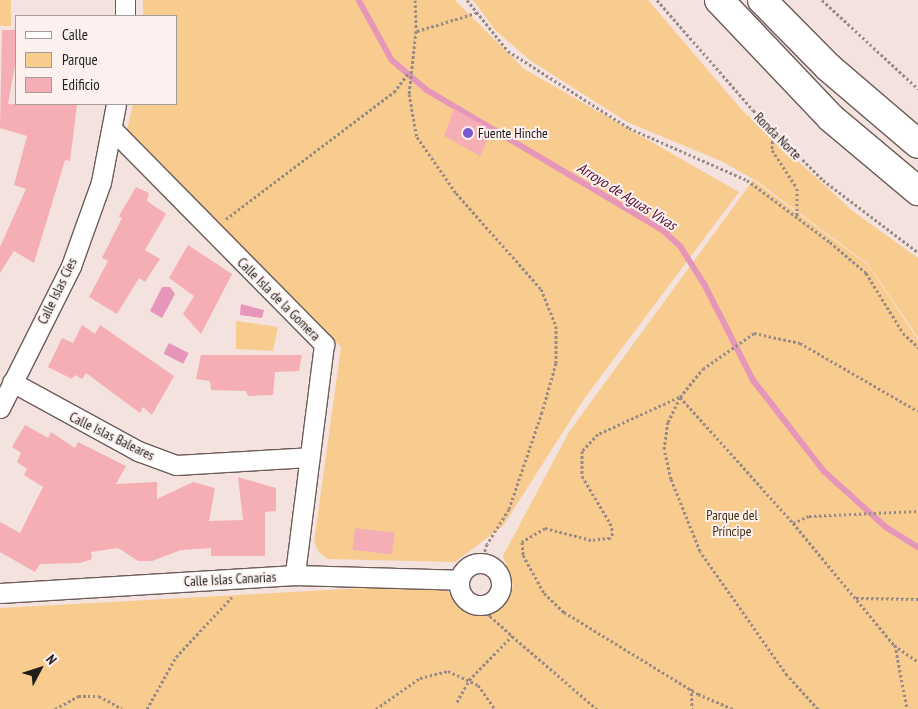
<!DOCTYPE html>
<meta charset="utf-8">
<style>
body{margin:0}
#map{position:relative;width:918px;height:709px;overflow:hidden;background:#f4e2de;font-family:"PT Sans Narrow",sans-serif}
div>[style]{position:absolute}
[style*='--x']{left:calc(var(--x)*1px);top:calc(var(--y)*1px);width:calc(var(--w)*1px);rotate:calc(var(--a)*1deg)}
.green>*{inset:0;background:#f8cc8f;transform-origin:0 0}
.water>*{inset:0;background:#e696b8;transform-origin:0 0}
.stream>*{height:5.5px;margin:-2.75px;padding:0 2.75px;transform-origin:2.75px;border-radius:2.75px;background:#e696b8}
.building>*{inset:0;background:#f5aeb4;transform-origin:0 0}
.path>*{height:3px;margin-top:-1.5px;transform-origin:0;background:repeating-linear-gradient(90deg,#978a87 0 2.5px,transparent 0 5px)}
.roads{filter:drop-shadow(1px 0 #6c5c59) drop-shadow(-1px 0 #6c5c59) drop-shadow(0 1px #6c5c59) drop-shadow(0 -1px #6c5c59)}
.minor>*{height:19px;margin:-9.5px;padding:0 9.5px;transform-origin:9.5px;border-radius:9.5px;background:#fff}
.minor>.ring{margin:-9.5px;padding:0;box-sizing:content-box;background:none;border:19px solid #fff;border-radius:50%}
.trunk>*{height:28px;margin:-14px;padding:0 14px;transform-origin:14px;border-radius:14px;background:#fff}
.dots>*{width:14px;height:14px;translate:-50% -50%;box-sizing:border-box;border:2px solid #fcf1ef;border-radius:50%}
span{translate:-50% -50%;white-space:nowrap;text-align:center;line-height:1.15;-webkit-text-stroke:4px #fcf1ef;paint-order:stroke}
.poi-label{font-size:14px;color:#231d1b}
.left{translate:0 -50%;text-align:left}
.street-label{font-size:14px;color:#231d1b}
.park-label{font-size:14px;color:#443011}
.water-label{font-size:15px;color:#550f34;font-style:italic}
.legend{position:absolute;left:15px;top:15px;width:162px;height:90px;box-sizing:border-box;background:#fcf1ef;border:1px solid #a59c9a;margin:0;padding:6px 9px;list-style:none;font-size:15px;color:#231d1b}
.legend li{display:flex;align-items:center;gap:10px;height:25px}
.legend b{width:25px;border:1px solid #a59c9a}
.north{position:absolute;left:15px;top:644px;width:50px;height:50px;-webkit-text-stroke:4px #fcf1ef;paint-order:stroke;rotate:50deg;font-size:14px;font-weight:700;line-height:20px;text-align:center;color:#231d1b}
.north::after{content:'';display:block;margin:auto;width:18px;height:22px;background:#231d1b;clip-path:polygon(50% 0,100% 100%,50% 72%,0 100%)}
</style>
<div id="map">
<div class="green">
<i style="left:0;top:0;width:11px;height:26px"></i>
<i style="clip-path:polygon(143px 0,455px 0,524px 69px,739px 192px,584px 399px,503px 526px,455px 562px,327px 559px,318px 551px,314px 542px,341px 347px,126px 135px,133px 104px,176px 104px,176px 16px,143px 16px)"></i>
<i style="clip-path:polygon(473px 0,648px 0,742px 110px,854px 212px,918px 258px,918px 338px,868px 264px,755px 180px,721px 161px,627px 122px,531px 61px,495px 30px)"></i>
<i style="clip-path:polygon(753px 180px,868px 265px,918px 340px,918px 709px,0 709px,0 608px,438px 584px,472px 611px,484px 614px,498px 610px,513px 585px,503px 556px,569px 432px)"></i>
<i style="clip-path:polygon(236px 321px,278px 327px,273px 351px,236px 349px)"></i>
</div>
<div class="water">
<i style="clip-path:polygon(162px 287px,170px 287px,175px 294px,162px 318px,150px 311px)"></i>
<i style="clip-path:polygon(241px 304px,264px 310px,262px 318px,240px 315px)"></i>
<i style="left:169px;top:343px;width:22px;height:12px;rotate:27deg"></i>
</div>
<div class="stream">
<i style="--x:359;--y:0;--w:68;--a:61.2"></i>
<i style="--x:392;--y:60;--w:46;--a:40.6"></i>
<i style="--x:427;--y:90;--w:274;--a:30.7"></i>
<i style="--x:663;--y:230;--w:25;--a:43"></i>
<i style="--x:681;--y:247;--w:45;--a:57.7"></i>
<i style="--x:705;--y:285;--w:108;--a:63"></i>
<i style="--x:754;--y:381;--w:114;--a:52.1"></i>
<i style="--x:824;--y:471;--w:84;--a:42.1"></i>
<i style="--x:886;--y:527;--w:38;--a:32"></i>
</div>
<div class="building">
<i style="clip-path:polygon(2px 30px,16px 30px,16px 59px,8px 104px,77px 104px,70px 161px,65px 160px,34px 263px,14px 251px,0 273px,0 247px,26px 189px,14px 185px,27px 136px,0 128px)"></i>
<i style="clip-path:polygon(454px 109px,492px 130px,480px 156px,444px 136px)"></i>
<i style="clip-path:polygon(136px 187px,149px 193px,147px 201px,166px 214px,145px 250px,160px 259px,145px 282px,139px 278px,117px 314px,89px 297px,108px 261px,102px 258px,122px 218px,119px 216px)"></i>
<i style="clip-path:polygon(188px 245px,232px 274px,201px 334px,183px 314px,194px 296px,169px 278px)"></i>
<i style="clip-path:polygon(82px 325px,95px 334px,100px 325px,174px 376px,152px 415px,143px 407px,140px 413px,86px 373px,82px 379px,75px 375px,72px 379px,48px 367px,62px 338px,73px 343px)"></i>
<i style="clip-path:polygon(201px 355px,302px 355px,299px 371px,275px 372px,273px 395px,248px 396px,246px 391px,211px 390px,210px 381px,196px 379px)"></i>
<i style="clip-path:polygon(25px 425px,48px 438px,51px 432px,75px 448px,78px 442px,126px 466px,116px 484px,157px 482px,157px 499px,193px 482px,215px 488px,209px 521px,243px 520px,238px 477px,276px 488px,276px 511px,265px 512px,265px 556px,211px 556px,211px 548px,181px 550px,152px 561px,138px 561px,118px 548px,91px 552px,92px 559px,80px 563px,40px 564px,35px 572px,0 552px,0 522px,20px 533px,43px 487px,24px 475px,27px 469px,17px 462px,21px 453px,12px 447px)"></i>
<i style="left:355px;top:528px;width:40px;height:22px;rotate:7deg"></i>
</div>
<div class="path">
<i style="--x:415;--y:0;--w:31;--a:88"></i>
<i style="--x:416;--y:31;--w:63;--a:96.3"></i>
<i style="--x:409;--y:94;--w:44;--a:79.5"></i>
<i style="--x:417;--y:137;--w:68;--a:55.1"></i>
<i style="--x:456;--y:193;--w:128;--a:48.5"></i>
<i style="--x:541;--y:289;--w:40;--a:68"></i>
<i style="--x:556;--y:326;--w:37;--a:90"></i>
<i style="--x:556;--y:363;--w:51;--a:105.9"></i>
<i style="--x:542;--y:412;--w:102;--a:108.8"></i>
<i style="--x:509;--y:509;--w:41;--a:122.2"></i>
<i style="--x:487;--y:544;--w:20;--a:108"></i>
<i style="--x:467;--y:0;--w:65;--a:51.2"></i>
<i style="--x:508;--y:51;--w:143;--a:32.5"></i>
<i style="--x:629;--y:128;--w:129;--a:23.8"></i>
<i style="--x:747;--y:180;--w:104;--a:36.8"></i>
<i style="--x:830;--y:242;--w:48;--a:40.7"></i>
<i style="--x:866;--y:273;--w:70;--a:58.3"></i>
<i style="--x:903;--y:333;--w:21;--a:43"></i>
<i style="--x:657;--y:0;--w:146;--a:48.9"></i>
<i style="--x:753;--y:110;--w:99;--a:45"></i>
<i style="--x:823;--y:180;--w:119;--a:37.2"></i>
<i style="--x:822;--y:0;--w:131;--a:42.8"></i>
<i style="--x:417;--y:31;--w:62;--a:-17"></i>
<i style="--x:773;--y:131;--w:19;--a:93"></i>
<i style="--x:772;--y:150;--w:45;--a:56.7"></i>
<i style="--x:797;--y:188;--w:30;--a:90"></i>
<i style="--x:226;--y:219;--w:211;--a:-37.1"></i>
<i style="--x:394;--y:92;--w:25;--a:-53"></i>
<i style="--x:679;--y:397;--w:89;--a:155.4"></i>
<i style="--x:598;--y:434;--w:23;--a:133"></i>
<i style="--x:582;--y:451;--w:25;--a:90"></i>
<i style="--x:582;--y:476;--w:55;--a:59.2"></i>
<i style="--x:610;--y:523;--w:10;--a:73"></i>
<i style="--x:613;--y:533;--w:6;--a:121"></i>
<i style="--x:610;--y:538;--w:19;--a:174"></i>
<i style="--x:591;--y:540;--w:48;--a:-165.4"></i>
<i style="--x:545;--y:528;--w:27;--a:149"></i>
<i style="--x:522;--y:542;--w:13;--a:86"></i>
<i style="--x:523;--y:555;--w:43;--a:61.1"></i>
<i style="--x:544;--y:593;--w:28;--a:44"></i>
<i style="--x:564;--y:612;--w:157;--a:31.5"></i>
<i style="--x:698;--y:694;--w:38;--a:23"></i>
<i style="--x:680;--y:397;--w:169;--a:48.1"></i>
<i style="--x:793;--y:523;--w:158;--a:50.4"></i>
<i style="--x:894;--y:645;--w:29;--a:35"></i>
<i style="--x:793;--y:523;--w:17;--a:-24"></i>
<i style="--x:809;--y:516;--w:109;--a:-2.6"></i>
<i style="--x:856;--y:598;--w:62;--a:0.9"></i>
<i style="--x:485;--y:605;--w:12;--a:66"></i>
<i style="--x:490;--y:616;--w:30;--a:42"></i>
<i style="--x:512;--y:636;--w:112;--a:40.7"></i>
<i style="--x:895;--y:645;--w:65;--a:79.4"></i>
<i style="--x:691;--y:688;--w:21;--a:87"></i>
<i style="--x:457;--y:702;--w:25;--a:-61"></i>
<i style="--x:469;--y:680;--w:62;--a:-45.7"></i>
<i style="--x:55;--y:709;--w:26;--a:-29"></i>
<i style="--x:78;--y:696;--w:21;--a:0"></i>
<i style="--x:99;--y:696;--w:26;--a:29"></i>
<i style="--x:147;--y:709;--w:60;--a:-60.9"></i>
<i style="--x:176;--y:657;--w:82;--a:-47"></i>
<i style="--x:376;--y:709;--w:54;--a:-35.2"></i>
<i style="--x:420;--y:678;--w:29;--a:-14"></i>
<i style="--x:448;--y:671;--w:33;--a:25"></i>
<i style="--x:478;--y:685;--w:29;--a:55"></i>
<i style="--x:818;--y:709;--w:46;--a:-132.4"></i>
<i style="--x:787;--y:675;--w:151;--a:-125.1"></i>
<i style="--x:700;--y:551;--w:78;--a:-111.9"></i>
<i style="--x:671;--y:479;--w:31;--a:-103"></i>
<i style="--x:664;--y:449;--w:27;--a:-82"></i>
<i style="--x:668;--y:422;--w:28;--a:-64"></i>
<i style="--x:680;--y:397;--w:36;--a:-51"></i>
<i style="--x:703;--y:369;--w:62;--a:-35.2"></i>
<i style="--x:754;--y:333;--w:47;--a:12.3"></i>
<i style="--x:800;--y:343;--w:136;--a:30"></i>
</div>
<div class="roads">
<div class="minor">
<i style="--x:125;--y:0;--w:16;--a:90"></i>
<i style="--x:113;--y:130;--w:301;--a:45.4"></i>
<i style="--x:324;--y:344;--w:233;--a:97.2"></i>
<i style="--x:12;--y:382;--w:144;--a:28.7"></i>
<i style="--x:138;--y:451;--w:40;--a:20.2"></i>
<i style="--x:176;--y:465;--w:133;--a:-3.4"></i>
<i style="--x:0;--y:408;--w:159;--a:-63.4"></i>
<i style="--x:71;--y:266;--w:89;--a:-70.3"></i>
<i style="--x:101;--y:182;--w:79;--a:-79.1"></i>
<i class="ring" style="left:459px;top:563px;width:23px;height:23px"></i>
<i style="--x:0;--y:593;--w:296;--a:-3.5"></i>
<i style="--x:295;--y:575;--w:164;--a:1.7"></i>
</div>
<div class="trunk">
<i style="--x:719;--y:0;--w:163;--a:46.5"></i>
<i style="--x:831;--y:118;--w:114;--a:40"></i>
<i style="--x:762;--y:0;--w:94;--a:45.4"></i>
<i style="--x:828;--y:67;--w:118;--a:40.5"></i>
</div>
</div>
<div class="dots">
<i style="left:468px;top:133px;background:#7857d1"></i>
</div>
<div class="poi-label">
<span class="left" style="left:478px;top:133px">Fuente Hinche</span>
</div>
<div class="street-label">
<span style="left:778px;top:136px;rotate:45deg">Ronda Norte</span>
<span style="left:57px;top:291px;rotate:-64deg">Calle Islas Cíes</span>
<span style="left:279px;top:299px;rotate:45deg">Calle Isla de la Gomera</span>
<span style="left:112px;top:436px;rotate:26deg">Calle Islas Baleares</span>
<span style="left:230px;top:579px;rotate:-3deg">Calle Islas Canarias</span>
</div>
<div class="park-label">
<span style="left:732px;top:523px">Parque del<br>Príncipe</span>
</div>
<div class="water-label">
<span style="left:627px;top:196px;rotate:32deg">Arroyo de Aguas Vivas</span>
</div>
<ul class="legend">
<li><b style="height:6px;background:#fff"></b>Calle</li>
<li><b style="height:14px;background:#f8cc8f"></b>Parque</li>
<li><b style="height:14px;background:#f5aeb4"></b>Edificio</li>
</ul>
<div class="north">N</div>
</div>
